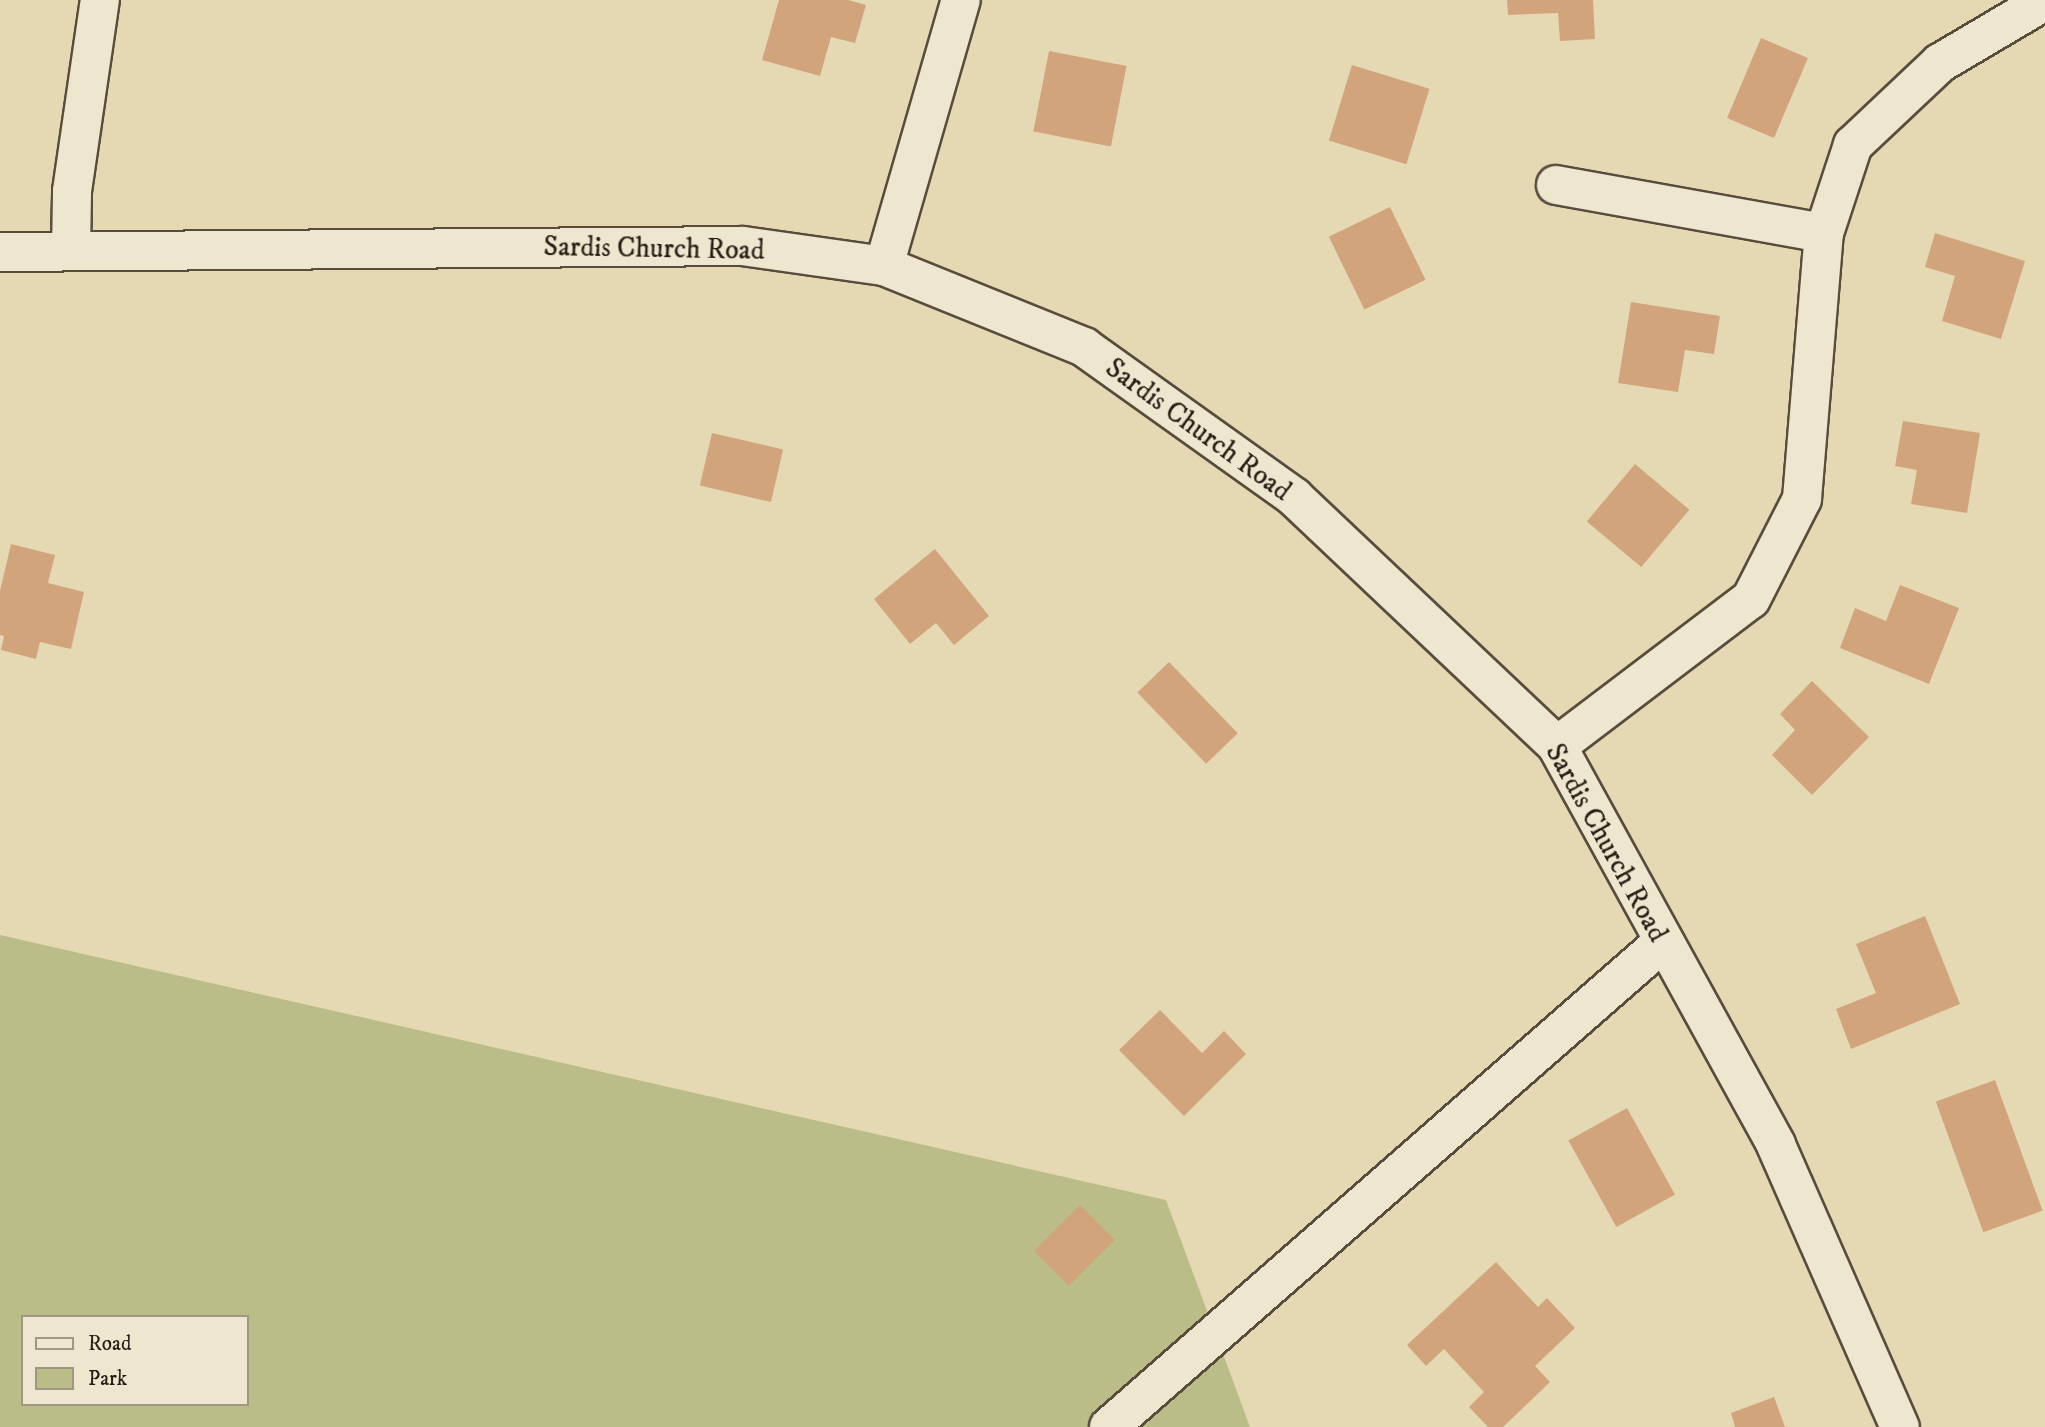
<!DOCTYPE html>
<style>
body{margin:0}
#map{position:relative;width:2045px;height:1427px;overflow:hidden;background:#e5d9b4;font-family:"IM FELL DW Pica",serif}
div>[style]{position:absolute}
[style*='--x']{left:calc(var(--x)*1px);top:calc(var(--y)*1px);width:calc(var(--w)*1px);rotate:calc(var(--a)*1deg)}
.green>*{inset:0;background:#bbbd88}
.building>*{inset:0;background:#d2a47b;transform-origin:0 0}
.roads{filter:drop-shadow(2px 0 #584c3d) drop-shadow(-2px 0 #584c3d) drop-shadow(0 2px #584c3d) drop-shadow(0 -2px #584c3d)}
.minor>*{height:38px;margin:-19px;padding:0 19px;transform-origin:19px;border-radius:19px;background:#eee6ce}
span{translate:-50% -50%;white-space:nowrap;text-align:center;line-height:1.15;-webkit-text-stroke:7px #eee6ce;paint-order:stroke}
.street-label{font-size:28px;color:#291d15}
.legend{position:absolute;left:21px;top:1315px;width:228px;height:91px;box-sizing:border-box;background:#eee6ce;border:2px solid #9f9684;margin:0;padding:9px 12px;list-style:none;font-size:21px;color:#291d15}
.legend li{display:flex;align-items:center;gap:14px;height:35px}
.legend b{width:35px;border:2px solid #9f9684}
</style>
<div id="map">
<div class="green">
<i style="clip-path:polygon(evenodd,0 935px,1166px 1200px,1250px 1427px,0 1427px,0 935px,23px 1317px,247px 1317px,247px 1404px,23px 1404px,23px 1317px)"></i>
</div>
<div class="building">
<i style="clip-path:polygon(779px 0,848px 0,866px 5px,855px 43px,831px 37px,820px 76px,762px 60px)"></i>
<i style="clip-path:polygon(1507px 0,1593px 0,1595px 39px,1560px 41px,1558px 13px,1508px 15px)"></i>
<i style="left:1761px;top:38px;width:51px;height:87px;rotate:23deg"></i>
<i style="left:1049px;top:51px;width:79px;height:82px;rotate:11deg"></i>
<i style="left:1352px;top:65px;width:81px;height:79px;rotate:17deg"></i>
<i style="left:1390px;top:207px;width:81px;height:68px;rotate:64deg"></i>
<i style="clip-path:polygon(1935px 233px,2025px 261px,2001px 339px,1942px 321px,1955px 276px,1925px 267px)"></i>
<i style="clip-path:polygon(1631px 302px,1720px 316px,1714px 354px,1685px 350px,1678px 392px,1618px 383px)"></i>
<i style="clip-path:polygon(1903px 421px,1980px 433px,1967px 513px,1911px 504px,1917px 470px,1895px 466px)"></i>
<i style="left:712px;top:433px;width:73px;height:54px;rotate:13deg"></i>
<i style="left:1635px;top:464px;width:71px;height:75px;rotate:40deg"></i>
<i style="clip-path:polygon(11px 544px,55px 555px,48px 583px,84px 592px,71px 649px,40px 642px,36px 659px,1px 650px,4px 636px,0 635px,0 591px)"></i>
<i style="clip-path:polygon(935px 549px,989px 616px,954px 645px,936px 623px,910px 644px,874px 599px)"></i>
<i style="clip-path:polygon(1900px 585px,1959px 608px,1929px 684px,1840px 648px,1855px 608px,1886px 621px)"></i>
<i style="left:1169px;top:662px;width:99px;height:44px;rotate:46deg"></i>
<i style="clip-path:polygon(1812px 681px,1869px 737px,1812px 795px,1772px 755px,1795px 730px,1780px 714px)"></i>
<i style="clip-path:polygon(1925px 916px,1960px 1004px,1851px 1049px,1836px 1009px,1876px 993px,1856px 944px)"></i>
<i style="clip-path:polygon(1160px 1010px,1202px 1053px,1224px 1031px,1246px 1054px,1184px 1116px,1119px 1050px)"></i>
<i style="left:1995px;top:1080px;width:139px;height:63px;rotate:70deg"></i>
<i style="left:1627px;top:1108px;width:99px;height:67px;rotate:61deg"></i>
<i style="left:1080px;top:1205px;width:49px;height:65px;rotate:45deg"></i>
<i style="clip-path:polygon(1496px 1262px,1538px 1307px,1547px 1298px,1575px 1328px,1535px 1366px,1550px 1382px,1503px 1427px,1488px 1427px,1469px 1407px,1484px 1392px,1444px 1349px,1426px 1366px,1407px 1345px)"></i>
<i style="clip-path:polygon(1774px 1397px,1785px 1427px,1735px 1427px,1731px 1413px)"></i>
</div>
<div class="roads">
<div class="minor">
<i style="--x:1556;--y:185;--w:272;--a:10.2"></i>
<i style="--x:71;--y:251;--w:60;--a:-89"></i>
<i style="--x:72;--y:191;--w:193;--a:-81.7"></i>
<i style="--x:0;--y:252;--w:743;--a:-0.46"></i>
<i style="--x:743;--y:246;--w:142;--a:8.1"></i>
<i style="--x:884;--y:266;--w:216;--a:22"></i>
<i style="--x:1084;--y:347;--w:258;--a:35.5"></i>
<i style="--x:1294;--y:497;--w:362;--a:43.4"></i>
<i style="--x:1557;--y:746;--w:455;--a:61.2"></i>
<i style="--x:1776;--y:1145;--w:308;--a:66.3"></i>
<i style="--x:884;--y:266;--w:277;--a:-73.9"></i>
<i style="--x:1557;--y:746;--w:243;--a:-37.2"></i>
<i style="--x:1751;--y:599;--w:112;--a:-63"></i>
<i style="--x:1802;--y:499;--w:267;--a:-85.3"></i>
<i style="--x:1824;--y:233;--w:93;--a:-71.8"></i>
<i style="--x:1853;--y:145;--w:120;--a:-43.3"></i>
<i style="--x:1940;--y:63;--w:122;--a:-30.6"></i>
<i style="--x:1109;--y:1427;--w:735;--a:-41.19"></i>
</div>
</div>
<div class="street-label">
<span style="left:654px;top:249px;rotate:1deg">Sardis Church Road</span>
<span style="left:1198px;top:430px;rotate:36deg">Sardis Church Road</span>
<span style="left:1606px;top:843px;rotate:61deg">Sardis Church Road</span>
</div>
<ul class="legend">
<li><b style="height:9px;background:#eee6ce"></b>Road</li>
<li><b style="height:19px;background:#bbbd88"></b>Park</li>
</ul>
</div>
